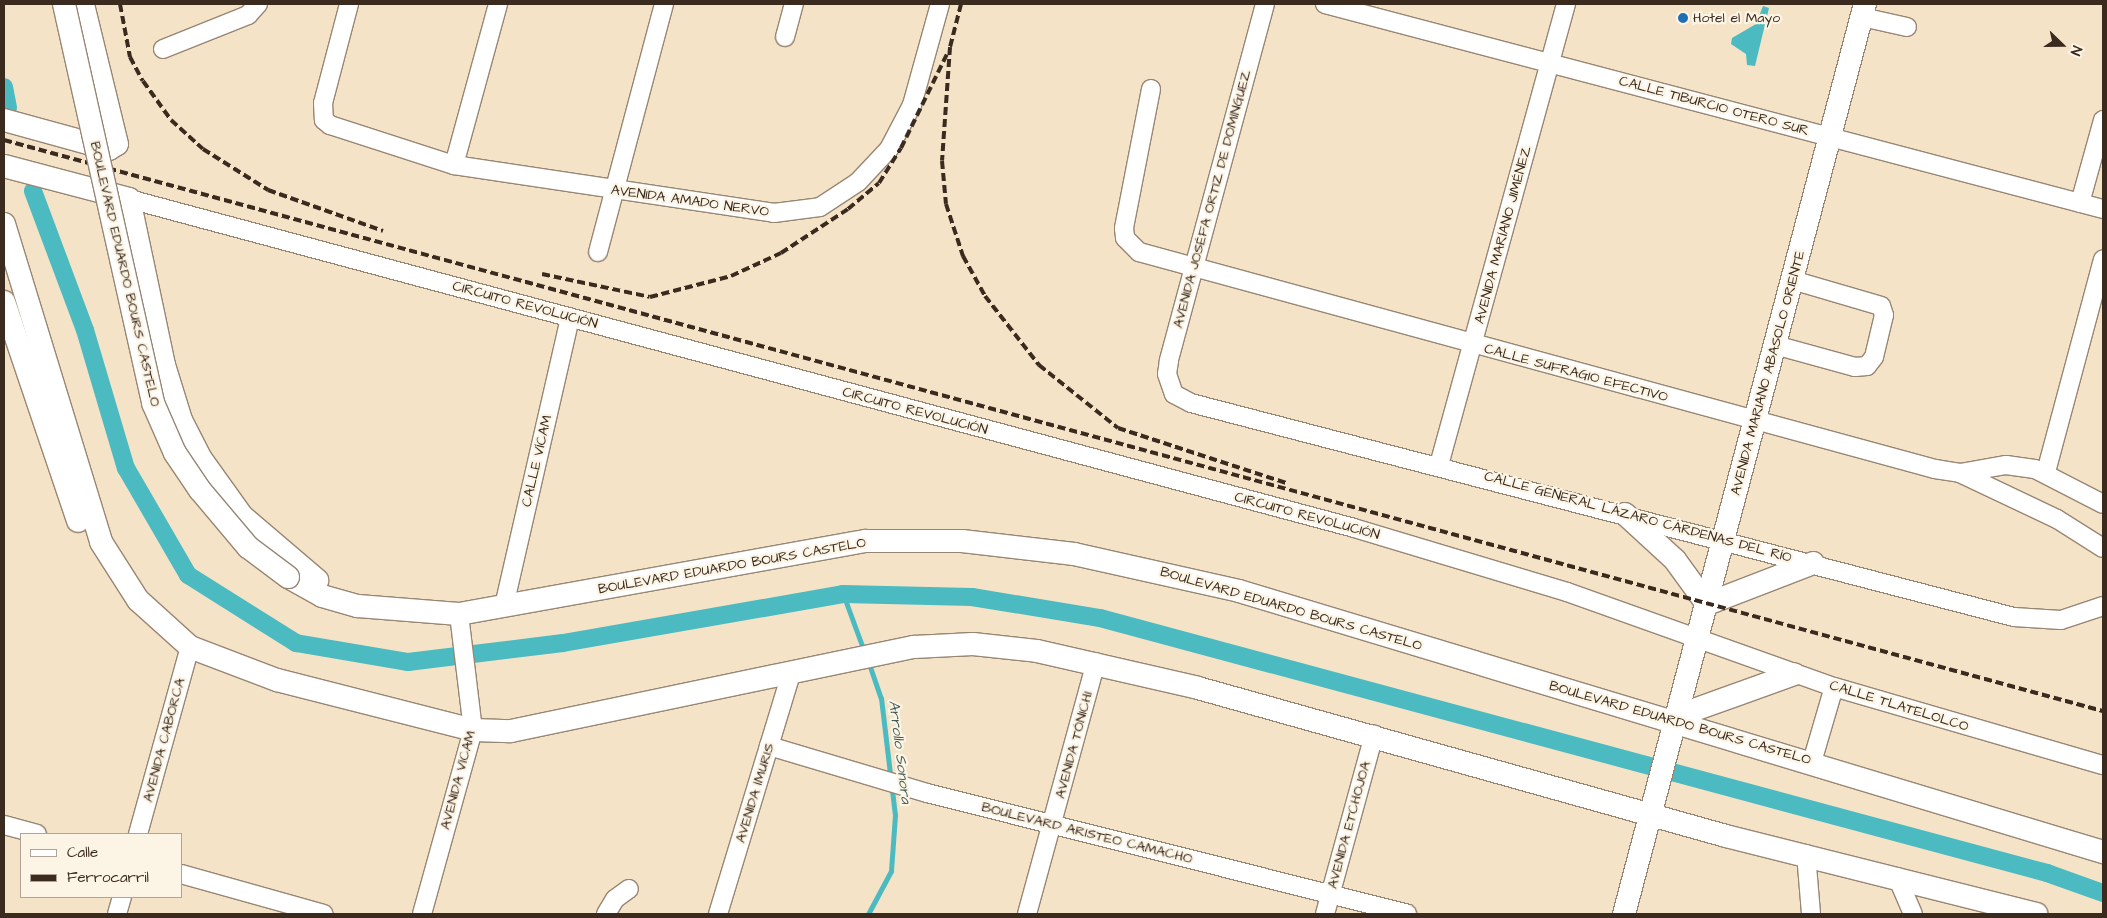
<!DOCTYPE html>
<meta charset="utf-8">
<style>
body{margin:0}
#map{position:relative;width:2107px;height:918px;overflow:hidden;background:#f5e3c8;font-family:"Architects Daughter",sans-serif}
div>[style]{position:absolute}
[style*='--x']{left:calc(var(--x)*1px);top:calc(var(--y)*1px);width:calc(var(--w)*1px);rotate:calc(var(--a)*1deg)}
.water>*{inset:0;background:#4bbac1}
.stream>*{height:5px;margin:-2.5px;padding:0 2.5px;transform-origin:2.5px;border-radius:2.5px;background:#4bbac1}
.canal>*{height:18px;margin:-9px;padding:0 9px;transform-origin:9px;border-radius:9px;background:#4bbac1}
.roads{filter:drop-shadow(1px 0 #988673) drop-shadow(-1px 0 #988673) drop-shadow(0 1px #988673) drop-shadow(0 -1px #988673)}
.minor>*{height:18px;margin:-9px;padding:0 9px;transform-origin:9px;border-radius:9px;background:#fff}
.major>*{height:22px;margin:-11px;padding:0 11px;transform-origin:11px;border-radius:11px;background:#fff}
.rail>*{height:4px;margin-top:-2px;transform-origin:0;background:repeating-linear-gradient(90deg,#3b2a1e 0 8px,transparent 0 12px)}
.bridges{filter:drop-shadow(1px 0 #988673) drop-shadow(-1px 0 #988673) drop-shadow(0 1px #988673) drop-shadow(0 -1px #988673)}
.major-bridge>*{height:22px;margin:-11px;padding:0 11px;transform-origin:11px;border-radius:11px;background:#fff}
.dots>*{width:14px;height:14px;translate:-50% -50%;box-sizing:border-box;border:2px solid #fcf5e5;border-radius:50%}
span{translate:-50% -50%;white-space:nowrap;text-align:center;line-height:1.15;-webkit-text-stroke:4.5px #fcf5e5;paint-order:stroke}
.poi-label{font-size:14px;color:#3b2a1e}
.left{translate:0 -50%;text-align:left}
.street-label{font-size:14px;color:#3b2a1e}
.water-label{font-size:15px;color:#415c57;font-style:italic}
.frame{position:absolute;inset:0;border:5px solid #3b2a1e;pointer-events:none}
.legend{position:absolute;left:20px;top:833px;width:162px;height:65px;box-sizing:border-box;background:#fcf5e5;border:1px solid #afa495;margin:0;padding:6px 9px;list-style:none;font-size:15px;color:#3b2a1e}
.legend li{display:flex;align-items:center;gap:10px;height:25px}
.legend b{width:25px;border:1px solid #afa495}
.north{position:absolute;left:2037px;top:20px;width:50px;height:50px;-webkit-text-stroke:4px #fcf5e5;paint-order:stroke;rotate:112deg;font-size:14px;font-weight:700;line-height:20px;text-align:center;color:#3b2a1e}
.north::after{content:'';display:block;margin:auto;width:18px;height:22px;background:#3b2a1e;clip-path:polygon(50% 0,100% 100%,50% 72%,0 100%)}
</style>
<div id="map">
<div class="water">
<i style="clip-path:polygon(1763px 6px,1769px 8px,1755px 66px,1747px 65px,1746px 54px,1731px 44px,1732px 38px,1756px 24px)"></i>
</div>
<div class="stream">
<i style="--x:843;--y:594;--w:61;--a:69.8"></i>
<i style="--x:868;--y:661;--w:39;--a:71"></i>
<i style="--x:881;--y:698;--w:118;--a:83.2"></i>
<i style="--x:895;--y:815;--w:56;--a:94.1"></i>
<i style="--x:891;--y:871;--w:49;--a:118.1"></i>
</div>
<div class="canal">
<i style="--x:4;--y:87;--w:21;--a:79"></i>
<i style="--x:33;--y:191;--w:148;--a:69.5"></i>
<i style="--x:85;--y:330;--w:144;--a:73.5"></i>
<i style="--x:126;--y:468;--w:124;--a:59.9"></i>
<i style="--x:188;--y:575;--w:128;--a:32.2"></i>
<i style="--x:296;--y:643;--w:114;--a:9.6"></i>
<i style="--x:408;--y:662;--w:156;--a:-7"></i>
<i style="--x:563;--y:643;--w:284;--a:-9.9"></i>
<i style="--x:843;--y:594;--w:129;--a:1.3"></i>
<i style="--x:972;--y:597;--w:130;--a:9.3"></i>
<i style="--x:1100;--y:618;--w:981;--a:15.07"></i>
<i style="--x:2047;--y:873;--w:59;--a:19.7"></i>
</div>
<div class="roads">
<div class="minor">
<i style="--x:349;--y:4;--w:102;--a:104.7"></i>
<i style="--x:323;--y:103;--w:17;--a:87"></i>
<i style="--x:324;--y:120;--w:8;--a:40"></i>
<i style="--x:330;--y:125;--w:130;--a:17.9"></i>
<i style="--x:454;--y:165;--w:324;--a:8.5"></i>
<i style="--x:774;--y:213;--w:46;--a:-7.4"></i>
<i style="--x:820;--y:207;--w:45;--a:-33.3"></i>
<i style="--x:858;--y:182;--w:45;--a:-46.8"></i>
<i style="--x:889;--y:149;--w:50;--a:-62.4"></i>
<i style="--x:912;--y:105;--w:105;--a:-74.5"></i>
<i style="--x:1265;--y:4;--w:370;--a:105.1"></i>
<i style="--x:1169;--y:361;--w:13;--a:99"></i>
<i style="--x:1167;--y:374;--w:21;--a:71"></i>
<i style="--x:1174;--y:394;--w:19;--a:28"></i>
<i style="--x:1191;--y:403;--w:850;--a:14.58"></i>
<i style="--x:2014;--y:617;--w:47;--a:3.7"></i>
<i style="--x:2061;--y:620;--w:44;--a:-18.4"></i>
<i style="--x:1325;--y:4;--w:805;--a:14.76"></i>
<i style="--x:1862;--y:17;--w:46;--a:12.5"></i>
<i style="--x:785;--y:37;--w:34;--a:-75"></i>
<i style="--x:163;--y:49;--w:92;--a:-21.8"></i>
<i style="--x:248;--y:15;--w:15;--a:-48"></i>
<i style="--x:1151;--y:89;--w:142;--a:101"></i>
<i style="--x:1124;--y:228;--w:10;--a:84"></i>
<i style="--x:1125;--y:238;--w:20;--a:45"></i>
<i style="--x:1139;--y:252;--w:825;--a:15.25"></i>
<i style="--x:1935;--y:469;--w:25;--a:9"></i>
<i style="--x:1960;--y:473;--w:47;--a:-9.9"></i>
<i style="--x:2006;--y:465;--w:29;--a:8"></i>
<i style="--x:2035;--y:469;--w:76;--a:27.2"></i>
<i style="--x:454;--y:165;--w:167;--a:-74.7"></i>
<i style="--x:129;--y:199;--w:1268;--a:15.03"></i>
<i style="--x:1354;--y:528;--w:222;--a:16.7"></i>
<i style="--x:1567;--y:592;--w:283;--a:19.6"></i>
<i style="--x:1834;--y:687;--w:280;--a:16.2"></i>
<i style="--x:2080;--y:203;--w:86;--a:-74.5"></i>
<i style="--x:598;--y:252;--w:257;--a:-75.1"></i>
<i style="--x:1775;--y:345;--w:83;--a:15.4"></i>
<i style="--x:1855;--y:367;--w:12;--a:-5"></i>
<i style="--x:1867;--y:366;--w:11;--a:-52"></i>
<i style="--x:1874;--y:357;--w:43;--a:-76.6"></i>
<i style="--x:1884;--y:315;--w:9;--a:-108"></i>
<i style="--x:1881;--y:306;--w:93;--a:-163.7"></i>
<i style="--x:1439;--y:465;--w:478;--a:-74.6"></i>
<i style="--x:2046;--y:472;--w:220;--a:-75"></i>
<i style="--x:1960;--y:473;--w:107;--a:25.4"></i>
<i style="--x:2057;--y:519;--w:54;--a:32.2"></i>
<i style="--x:504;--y:606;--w:296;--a:-77.1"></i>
<i style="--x:769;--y:746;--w:165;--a:16.6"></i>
<i style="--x:927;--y:793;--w:495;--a:14.1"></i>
<i style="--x:1812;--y:762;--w:78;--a:-73.7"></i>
<i style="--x:4;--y:825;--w:34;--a:15"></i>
<i style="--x:138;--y:834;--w:194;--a:-74.5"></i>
<i style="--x:1806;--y:854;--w:60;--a:85.2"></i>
<i style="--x:181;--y:874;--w:148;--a:15.6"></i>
<i style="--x:1897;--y:877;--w:40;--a:66.6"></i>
<i style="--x:117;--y:914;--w:18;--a:-74"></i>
<i style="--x:422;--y:914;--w:191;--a:-74.5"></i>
<i style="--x:473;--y:730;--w:117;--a:-96.9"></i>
<i style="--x:606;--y:914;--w:17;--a:-59"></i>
<i style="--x:615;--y:899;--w:17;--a:-36"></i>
<i style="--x:718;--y:914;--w:254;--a:-73.1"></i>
<i style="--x:1027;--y:914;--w:261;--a:-74.7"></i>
<i style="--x:1325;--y:914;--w:186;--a:-74.7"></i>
</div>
<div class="major">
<i style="--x:4;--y:120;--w:109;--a:15.4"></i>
<i style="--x:109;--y:149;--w:9;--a:-32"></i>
<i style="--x:117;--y:144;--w:144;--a:-103.7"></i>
<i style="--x:4;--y:166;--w:129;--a:14.8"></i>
<i style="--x:129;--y:199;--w:170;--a:78.1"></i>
<i style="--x:164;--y:365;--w:58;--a:72.8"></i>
<i style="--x:181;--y:420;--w:44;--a:62.9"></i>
<i style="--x:201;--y:459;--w:70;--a:54.3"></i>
<i style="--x:242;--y:516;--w:99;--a:40.5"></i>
<i style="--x:4;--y:224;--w:332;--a:73"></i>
<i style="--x:101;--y:542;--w:69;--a:57.5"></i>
<i style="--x:138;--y:600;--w:70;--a:42.1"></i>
<i style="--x:190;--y:647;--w:93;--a:20.8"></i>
<i style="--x:277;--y:680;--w:202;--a:14.3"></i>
<i style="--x:473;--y:730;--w:38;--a:2"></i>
<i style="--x:511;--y:731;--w:412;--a:-11.8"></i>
<i style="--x:914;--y:647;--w:59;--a:-2.9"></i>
<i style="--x:973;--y:644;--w:64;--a:6.2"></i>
<i style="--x:1037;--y:651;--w:165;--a:12.9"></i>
<i style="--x:1198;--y:688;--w:548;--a:15.66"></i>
<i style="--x:1726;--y:836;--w:320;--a:14.1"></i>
<i style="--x:4;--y:302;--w:231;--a:71.3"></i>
<i style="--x:1625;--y:514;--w:68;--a:42.6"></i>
<i style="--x:1675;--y:560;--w:54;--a:54"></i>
<i style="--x:1707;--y:604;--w:114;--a:-21.1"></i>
<i style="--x:288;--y:577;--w:39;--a:29"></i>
<i style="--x:322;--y:596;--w:37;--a:16"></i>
<i style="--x:358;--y:606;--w:101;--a:4.5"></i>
<i style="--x:459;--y:614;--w:413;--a:-10.2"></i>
<i style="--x:866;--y:541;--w:96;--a:0"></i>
<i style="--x:962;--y:541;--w:113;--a:6.6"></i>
<i style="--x:1074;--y:554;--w:169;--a:12.6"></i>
<i style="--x:1239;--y:591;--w:903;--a:16.81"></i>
<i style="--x:1677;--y:716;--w:124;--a:-19.7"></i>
<i style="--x:1624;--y:914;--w:941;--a:-75.17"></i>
</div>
</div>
<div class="rail">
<i style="--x:120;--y:4;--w:54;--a:79.3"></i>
<i style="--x:130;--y:57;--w:27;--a:62"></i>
<i style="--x:143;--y:81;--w:48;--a:54.3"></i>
<i style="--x:171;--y:120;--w:43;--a:42.2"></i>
<i style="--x:203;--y:149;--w:77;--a:32.2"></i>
<i style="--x:268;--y:190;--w:122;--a:19.6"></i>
<i style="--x:961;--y:4;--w:44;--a:104.3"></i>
<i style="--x:950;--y:47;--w:114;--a:94"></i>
<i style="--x:942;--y:161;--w:43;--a:84.7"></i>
<i style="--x:946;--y:204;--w:55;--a:71.9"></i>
<i style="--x:963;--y:256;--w:46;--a:61.2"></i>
<i style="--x:985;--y:296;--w:88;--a:52"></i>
<i style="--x:1039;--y:365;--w:101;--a:38.6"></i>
<i style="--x:1118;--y:428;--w:177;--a:18.1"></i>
<i style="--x:4;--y:140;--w:2175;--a:15.22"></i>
<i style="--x:542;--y:274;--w:110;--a:12"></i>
<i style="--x:650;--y:297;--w:84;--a:-14.5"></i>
<i style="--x:731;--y:276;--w:55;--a:-24.7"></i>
<i style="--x:781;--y:253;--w:80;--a:-33.3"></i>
<i style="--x:848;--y:209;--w:40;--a:-40"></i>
<i style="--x:879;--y:183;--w:41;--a:-57.8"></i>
<i style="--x:901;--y:148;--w:105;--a:-63.9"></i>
</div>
<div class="bridges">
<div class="major-bridge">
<i style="--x:64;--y:4;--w:409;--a:77.4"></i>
<i style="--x:153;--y:403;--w:55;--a:66.3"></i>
<i style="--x:175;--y:453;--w:45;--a:56"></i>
<i style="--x:200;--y:490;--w:75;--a:49.9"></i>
<i style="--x:248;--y:547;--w:50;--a:36.9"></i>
</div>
</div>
<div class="dots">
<i style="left:1683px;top:18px;background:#1f6fb2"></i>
</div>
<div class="poi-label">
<span class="left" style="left:1693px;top:18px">Hotel el Mayo</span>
</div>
<div class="street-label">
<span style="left:1714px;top:106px;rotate:15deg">CALLE TIBURCIO OTERO SUR</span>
<span style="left:1212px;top:199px;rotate:-75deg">AVENIDA JOSÉFA ORTIZ DE DOMÍNGUEZ</span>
<span style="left:690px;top:201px;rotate:8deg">AVENIDA AMADO NERVO</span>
<span style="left:1503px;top:235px;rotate:-75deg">AVENIDA MARÍANO JIMÉNEZ</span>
<span style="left:125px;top:274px;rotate:77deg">BOULEVARD EDUARDO BOURS CASTELO</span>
<span style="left:525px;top:305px;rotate:15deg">CIRCUITO REVOLUCIÓN</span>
<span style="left:1576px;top:373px;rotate:15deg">CALLE SUFRAGIO EFECTIVO</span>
<span style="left:1768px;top:373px;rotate:-75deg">AVENIDA MARIANO ABASOLO ORIENTE</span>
<span style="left:915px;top:411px;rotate:15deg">CIRCUITO REVOLUCIÓN</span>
<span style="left:537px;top:461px;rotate:-77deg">CALLE VÍCAM</span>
<span style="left:1307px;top:516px;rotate:15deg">CIRCUITO REVOLUCIÓN</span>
<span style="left:1638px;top:517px;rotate:15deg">CALLE GENERAL LÁZARO CÁRDENAS DEL RÍO</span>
<span style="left:732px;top:566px;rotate:-10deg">BOULEVARD EDUARDO BOURS CASTELO</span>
<span style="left:1291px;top:609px;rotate:16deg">BOULEVARD EDUARDO BOURS CASTELO</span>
<span style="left:1899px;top:706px;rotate:17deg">CALLE TLATELOLCO</span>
<span style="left:1680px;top:723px;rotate:16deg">BOULEVARD EDUARDO BOURS CASTELO</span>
<span style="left:164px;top:740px;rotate:-75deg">AVENIDA CABORCA</span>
<span style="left:1074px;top:745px;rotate:-75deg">AVENIDA TÓNICHI</span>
<span style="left:458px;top:780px;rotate:-75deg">AVENIDA VÍCAM</span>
<span style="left:755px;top:793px;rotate:-73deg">AVENIDA ÍMURIS</span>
<span style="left:1349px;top:825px;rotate:-75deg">AVENIDA ETCHOJOA</span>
<span style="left:1087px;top:833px;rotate:14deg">BOULEVARD ARISTEO CAMACHO</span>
</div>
<div class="water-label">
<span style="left:900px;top:752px;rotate:83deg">Arrollo Sonora</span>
</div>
<div class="frame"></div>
<ul class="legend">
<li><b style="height:6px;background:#fff"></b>Calle</li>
<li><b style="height:6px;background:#3b2a1e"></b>Ferrocarril</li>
</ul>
<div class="north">N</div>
</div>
